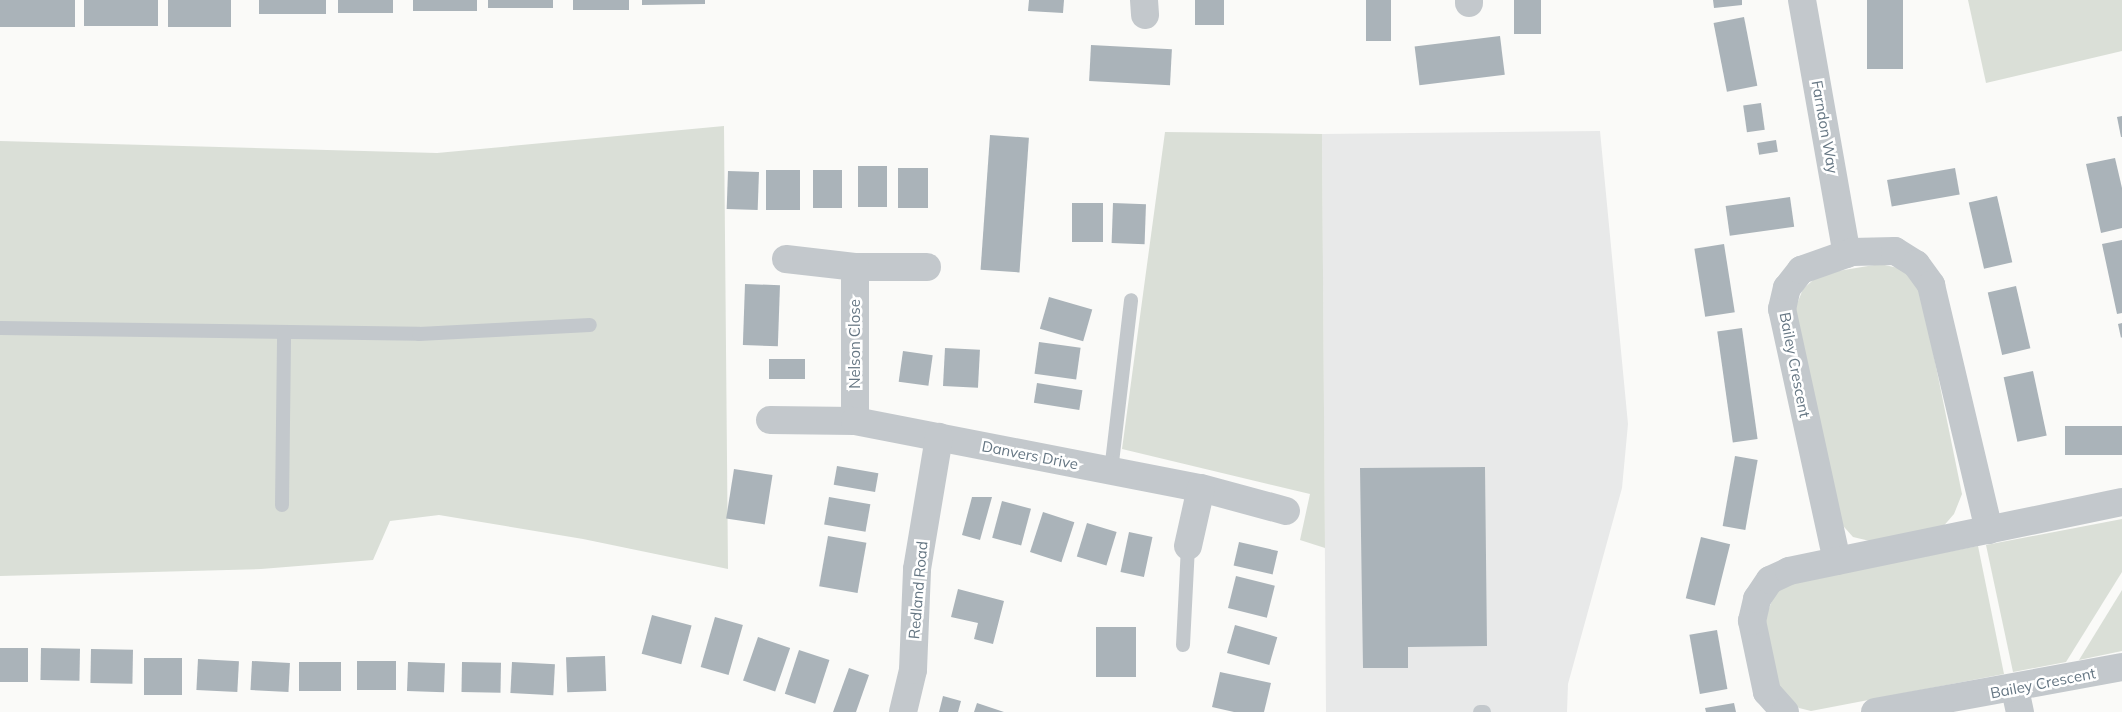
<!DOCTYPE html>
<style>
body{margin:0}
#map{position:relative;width:2122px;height:712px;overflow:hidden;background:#fafaf8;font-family:Mulish,sans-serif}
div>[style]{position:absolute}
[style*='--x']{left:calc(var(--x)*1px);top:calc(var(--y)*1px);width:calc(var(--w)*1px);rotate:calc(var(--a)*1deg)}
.built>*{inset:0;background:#e8e9e9}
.green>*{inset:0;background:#dadfd7}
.building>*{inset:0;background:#aab3b9;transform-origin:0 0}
.service>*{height:14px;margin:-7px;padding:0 7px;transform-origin:7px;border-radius:7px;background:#c3c8cc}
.minor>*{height:28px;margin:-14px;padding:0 14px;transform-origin:14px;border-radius:14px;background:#c3c8cc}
span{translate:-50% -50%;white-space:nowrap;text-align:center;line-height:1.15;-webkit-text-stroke:5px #fff;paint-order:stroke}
.street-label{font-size:15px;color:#657683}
</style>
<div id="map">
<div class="built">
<i style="clip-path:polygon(1600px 131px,1628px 424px,1622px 488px,1568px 684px,1567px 712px,1326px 712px,1322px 134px)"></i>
</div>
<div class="green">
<i style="clip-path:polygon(1968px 0,2122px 0,2122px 51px,1986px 83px)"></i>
<i style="clip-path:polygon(724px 126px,728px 569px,583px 539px,439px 515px,390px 521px,373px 560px,261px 569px,0 576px,0 141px,437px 153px)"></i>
<i style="clip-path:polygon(1165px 132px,1322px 134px,1325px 548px,1300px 540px,1310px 494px,1122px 449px)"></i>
<i style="clip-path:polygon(1880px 264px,1903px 269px,1921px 293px,1962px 494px,1954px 514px,1941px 529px,1874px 542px,1853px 537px,1837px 519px,1795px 309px,1803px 289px,1820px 274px)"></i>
<i style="clip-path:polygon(2122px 519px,2122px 572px,2066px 662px,2013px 672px,1986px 545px)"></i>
<i style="clip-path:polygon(1978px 546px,2004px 674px,1811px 711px,1799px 708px,1786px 698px,1777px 686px,1764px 620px,1777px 589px,1790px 582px)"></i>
<i style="clip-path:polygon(2122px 590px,2122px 651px,2079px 660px)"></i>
</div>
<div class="building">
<i style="left:0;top:0;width:75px;height:27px"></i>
<i style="left:84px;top:0;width:74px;height:26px"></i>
<i style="left:168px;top:0;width:63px;height:27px"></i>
<i style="left:259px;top:0;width:67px;height:14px"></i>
<i style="left:338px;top:0;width:55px;height:13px"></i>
<i style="left:413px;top:0;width:64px;height:11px"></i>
<i style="left:488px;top:0;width:65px;height:8px"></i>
<i style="left:573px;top:0;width:56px;height:10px"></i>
<i style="clip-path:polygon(642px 0,705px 0,705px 4px,642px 5px)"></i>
<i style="clip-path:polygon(1029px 0,1064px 0,1063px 13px,1028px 11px)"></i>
<i style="left:1195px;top:0;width:29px;height:25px"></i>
<i style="left:1366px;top:0;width:25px;height:41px"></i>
<i style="left:1514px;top:0;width:27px;height:34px"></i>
<i style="clip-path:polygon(1713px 0,1742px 0,1742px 5px,1714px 8px)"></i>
<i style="left:1867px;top:0;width:36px;height:69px"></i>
<i style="left:1744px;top:17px;width:70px;height:31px;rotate:79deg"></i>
<i style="left:1500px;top:36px;width:39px;height:86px;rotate:83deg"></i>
<i style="left:1091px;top:45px;width:81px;height:36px;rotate:3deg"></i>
<i style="left:1761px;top:103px;width:27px;height:18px;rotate:82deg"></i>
<i style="clip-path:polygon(2122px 116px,2122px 137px,2121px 137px,2117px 117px)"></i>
<i style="left:990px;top:135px;width:39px;height:135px;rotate:4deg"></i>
<i style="left:1776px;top:140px;width:12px;height:19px;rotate:81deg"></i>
<i style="clip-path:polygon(2115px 158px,2122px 188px,2122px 228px,2101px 233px,2086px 164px)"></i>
<i style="left:887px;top:166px;width:41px;height:29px;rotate:90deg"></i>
<i style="left:898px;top:168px;width:30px;height:40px"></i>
<i style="left:1955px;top:168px;width:27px;height:69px;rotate:80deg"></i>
<i style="left:766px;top:170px;width:34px;height:40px"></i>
<i style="left:813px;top:170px;width:29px;height:38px"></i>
<i style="left:728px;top:171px;width:31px;height:38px;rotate:2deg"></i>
<i style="left:1997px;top:196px;width:68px;height:29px;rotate:77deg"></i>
<i style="left:1790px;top:197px;width:30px;height:65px;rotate:82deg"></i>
<i style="left:1072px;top:203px;width:31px;height:39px"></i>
<i style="left:1113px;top:203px;width:33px;height:40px;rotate:2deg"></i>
<i style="clip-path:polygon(2122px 240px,2122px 313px,2117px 314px,2102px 244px)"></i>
<i style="left:1724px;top:244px;width:69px;height:30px;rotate:81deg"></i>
<i style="left:745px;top:284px;width:35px;height:61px;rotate:2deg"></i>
<i style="left:2016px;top:286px;width:64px;height:29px;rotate:77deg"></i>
<i style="left:1049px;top:297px;width:45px;height:33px;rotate:16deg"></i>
<i style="clip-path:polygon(2122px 323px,2122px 337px,2121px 338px,2118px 324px)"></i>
<i style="left:1742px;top:328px;width:112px;height:25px;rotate:82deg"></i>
<i style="left:1039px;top:342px;width:42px;height:32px;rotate:8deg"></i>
<i style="left:945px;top:348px;width:35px;height:38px;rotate:3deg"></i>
<i style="left:903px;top:351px;width:30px;height:31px;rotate:8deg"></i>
<i style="left:769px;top:359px;width:36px;height:20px"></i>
<i style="left:2033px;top:371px;width:66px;height:30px;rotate:78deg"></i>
<i style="left:1037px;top:383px;width:46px;height:20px;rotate:9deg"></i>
<i style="left:2122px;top:426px;width:29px;height:57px;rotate:90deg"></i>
<i style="left:1735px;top:456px;width:23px;height:71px;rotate:10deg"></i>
<i style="left:837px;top:466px;width:42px;height:19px;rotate:10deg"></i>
<i style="clip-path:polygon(1485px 467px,1487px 646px,1408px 647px,1408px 668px,1363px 668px,1360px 468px)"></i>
<i style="left:734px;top:469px;width:39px;height:50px;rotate:9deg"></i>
<i style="left:829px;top:497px;width:42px;height:28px;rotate:10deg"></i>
<i style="clip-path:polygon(972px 497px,992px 497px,980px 540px,962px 535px)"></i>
<i style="left:1002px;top:501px;width:30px;height:38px;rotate:15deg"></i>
<i style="left:1043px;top:512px;width:33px;height:42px;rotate:18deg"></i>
<i style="left:1087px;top:523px;width:31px;height:35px;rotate:17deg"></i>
<i style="left:1129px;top:532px;width:24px;height:41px;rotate:12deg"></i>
<i style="left:828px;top:536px;width:39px;height:51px;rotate:10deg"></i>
<i style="left:1701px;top:537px;width:30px;height:63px;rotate:14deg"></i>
<i style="left:1239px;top:542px;width:40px;height:24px;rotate:13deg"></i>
<i style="left:1236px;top:576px;width:40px;height:33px;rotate:14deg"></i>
<i style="clip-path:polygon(958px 589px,1004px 601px,993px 644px,974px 639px,978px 623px,951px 617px)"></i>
<i style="left:652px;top:615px;width:41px;height:40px;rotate:15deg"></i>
<i style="left:715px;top:617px;width:29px;height:52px;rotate:16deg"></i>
<i style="left:1235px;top:625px;width:44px;height:29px;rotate:16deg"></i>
<i style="left:1096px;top:627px;width:40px;height:50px"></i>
<i style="left:1717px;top:630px;width:60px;height:28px;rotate:80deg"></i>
<i style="left:758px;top:637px;width:34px;height:46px;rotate:19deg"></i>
<i style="left:0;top:648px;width:28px;height:34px"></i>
<i style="left:41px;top:648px;width:39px;height:32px;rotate:1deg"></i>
<i style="left:91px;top:649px;width:42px;height:34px;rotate:1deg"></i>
<i style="left:799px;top:650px;width:32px;height:46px;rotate:18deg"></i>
<i style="left:605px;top:656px;width:35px;height:39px;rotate:88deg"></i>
<i style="left:144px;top:658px;width:38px;height:37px"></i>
<i style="left:198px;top:659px;width:41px;height:31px;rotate:3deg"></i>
<i style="left:252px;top:661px;width:38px;height:29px;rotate:3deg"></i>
<i style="left:357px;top:661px;width:39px;height:29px"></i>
<i style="left:341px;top:662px;width:29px;height:42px;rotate:90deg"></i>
<i style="left:408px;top:662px;width:37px;height:29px;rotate:2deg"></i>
<i style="left:462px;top:662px;width:39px;height:30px;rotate:1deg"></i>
<i style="left:512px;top:662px;width:43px;height:31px;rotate:3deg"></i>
<i style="clip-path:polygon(849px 668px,869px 675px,856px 712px,833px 712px)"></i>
<i style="clip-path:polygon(1220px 672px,1271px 683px,1264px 712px,1234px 712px,1212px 707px)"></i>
<i style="clip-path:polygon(943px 696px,961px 701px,958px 712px,939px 712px)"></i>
<i style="clip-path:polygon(977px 703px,1004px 712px,974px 712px)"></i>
<i style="clip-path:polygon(1734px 703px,1736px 712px,1706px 712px,1705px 708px)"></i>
</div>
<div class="service">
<i style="--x:0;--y:328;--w:419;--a:0.8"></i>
<i style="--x:419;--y:334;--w:171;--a:-3"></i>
<i style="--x:1111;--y:471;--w:172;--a:-83.3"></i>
<i style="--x:282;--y:505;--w:173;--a:-89.3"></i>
<i style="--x:1183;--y:645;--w:99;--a:-87.1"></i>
<i style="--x:1480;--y:712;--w:4;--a:0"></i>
</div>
<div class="minor">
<i style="--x:1144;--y:0;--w:15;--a:86"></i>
<i style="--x:1469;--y:0;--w:3;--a:90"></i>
<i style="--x:1802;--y:0;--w:258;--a:80"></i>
<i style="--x:786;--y:259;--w:69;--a:6.6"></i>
<i style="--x:855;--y:267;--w:72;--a:0"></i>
<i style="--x:855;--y:267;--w:154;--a:90"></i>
<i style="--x:770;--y:420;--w:85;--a:0.7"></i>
<i style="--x:855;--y:421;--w:352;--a:11"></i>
<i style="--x:1201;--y:488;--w:88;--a:15.1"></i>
<i style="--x:1188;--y:546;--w:59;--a:-77.4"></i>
<i style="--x:1837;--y:561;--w:258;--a:-102.3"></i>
<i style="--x:1782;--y:309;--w:22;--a:-77"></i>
<i style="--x:1787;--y:288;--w:23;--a:-52"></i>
<i style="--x:1801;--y:270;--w:54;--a:-19.4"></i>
<i style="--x:1852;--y:252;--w:43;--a:-1.3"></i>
<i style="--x:1895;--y:251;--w:25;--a:32"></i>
<i style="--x:1916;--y:264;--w:26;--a:54"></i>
<i style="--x:1931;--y:285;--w:252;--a:76.7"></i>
<i style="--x:2015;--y:689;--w:24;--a:78"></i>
<i style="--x:903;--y:712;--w:43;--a:-76.6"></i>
<i style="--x:913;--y:670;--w:101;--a:-87.7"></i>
<i style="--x:917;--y:569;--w:134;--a:-80.5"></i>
<i style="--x:1785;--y:712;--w:27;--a:-132"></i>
<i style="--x:1767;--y:692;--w:73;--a:-101.9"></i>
<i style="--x:1752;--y:621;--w:23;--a:-77"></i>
<i style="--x:1757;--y:599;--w:23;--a:-56"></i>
<i style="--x:1770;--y:580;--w:21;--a:-25"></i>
<i style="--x:1789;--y:571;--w:340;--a:-11.7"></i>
<i style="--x:1875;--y:712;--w:251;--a:-10.3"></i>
</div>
<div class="street-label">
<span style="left:1825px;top:127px;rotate:80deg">Farndon Way</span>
<span style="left:855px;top:344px;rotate:-90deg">Nelson Close</span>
<span style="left:1795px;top:365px;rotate:79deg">Bailey Crescent</span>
<span style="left:1030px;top:455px;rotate:11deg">Danvers Drive</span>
<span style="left:918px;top:590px;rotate:-85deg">Redland Road</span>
<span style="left:2043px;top:683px;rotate:-11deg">Bailey Crescent</span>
</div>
</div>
